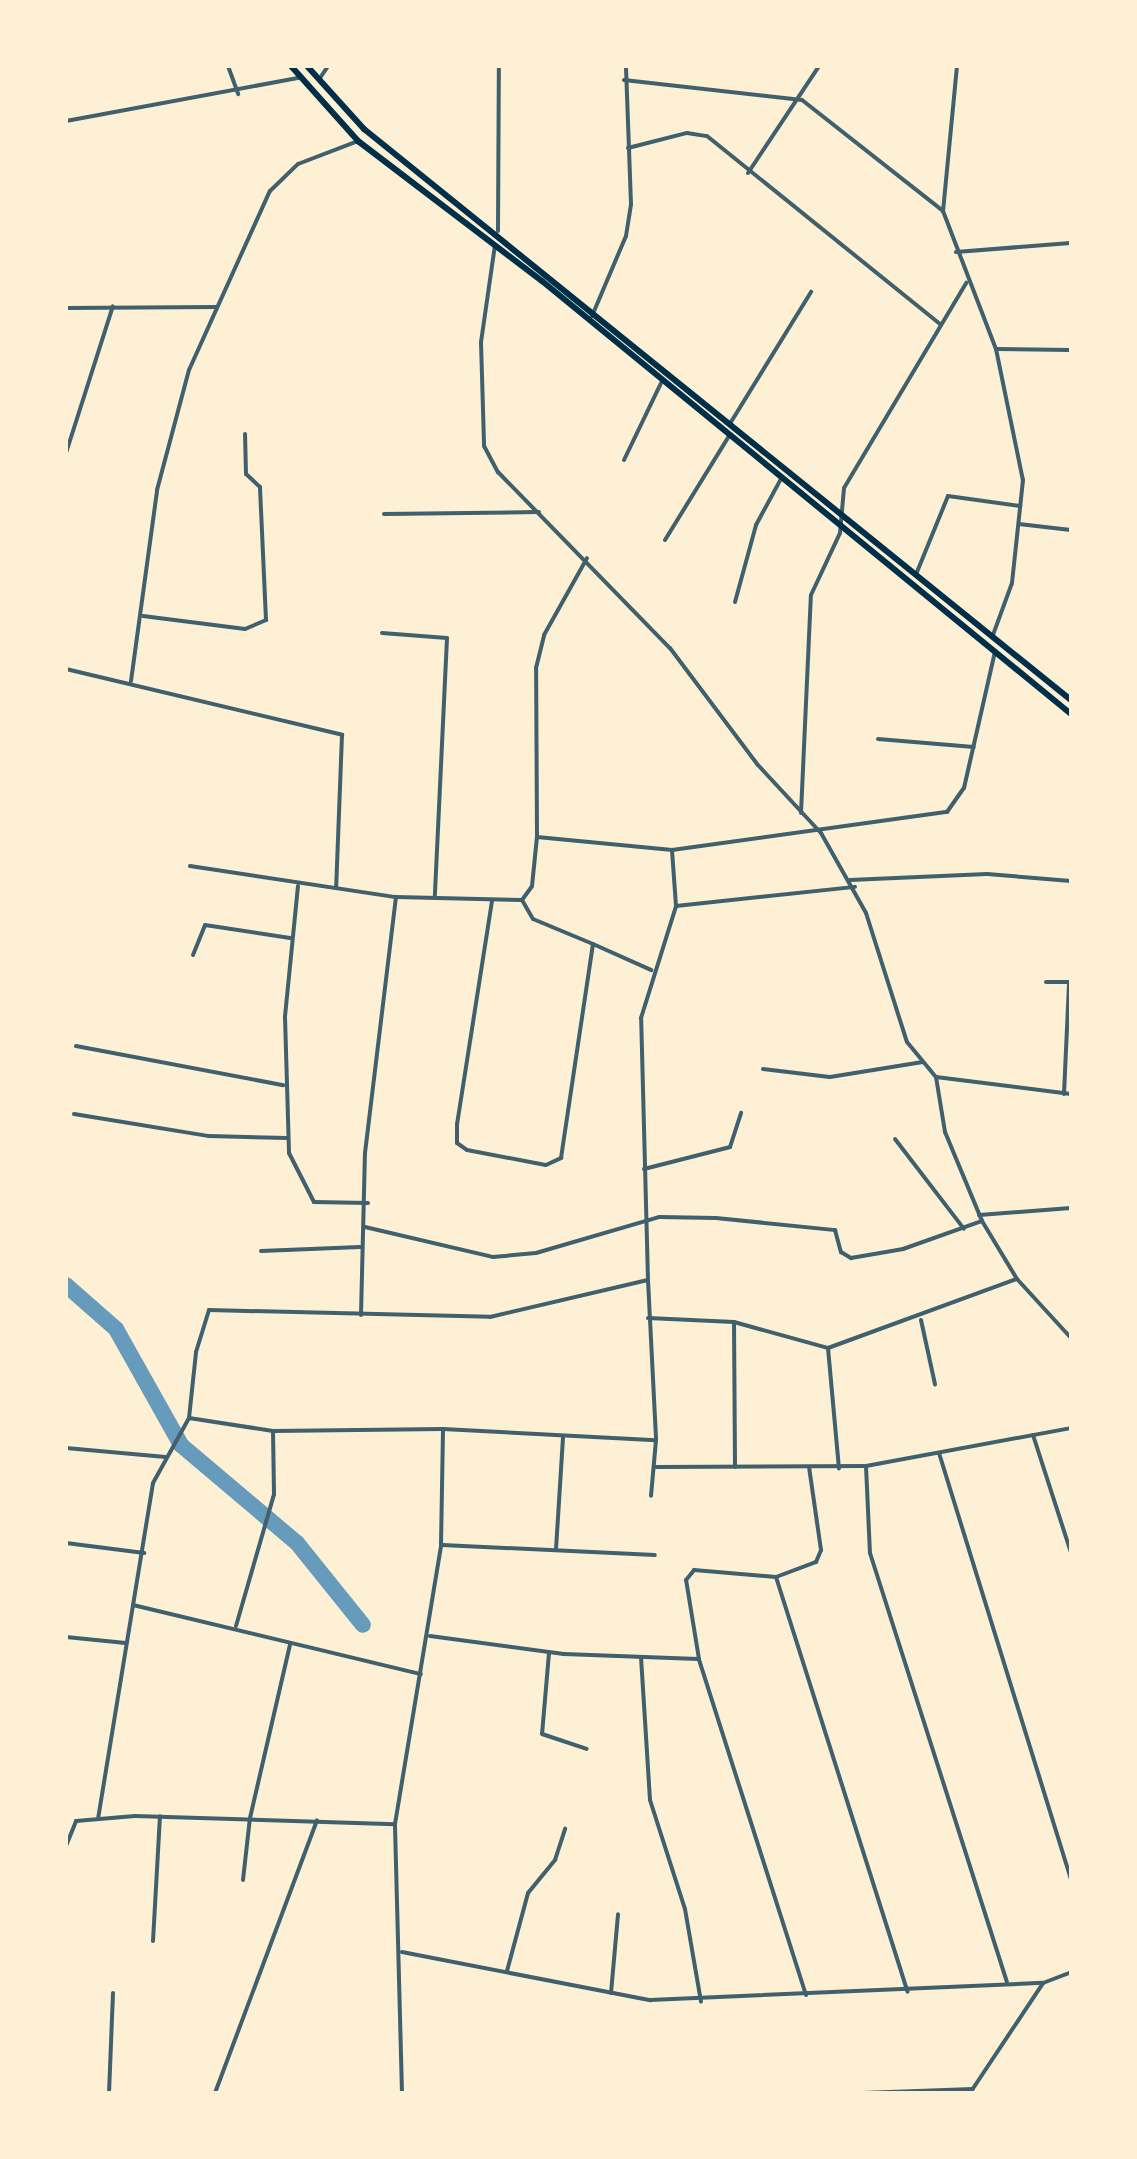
<!DOCTYPE html>
<style>
body{margin:0}
#map{position:relative;width:1137px;height:2159px;overflow:hidden;background:#fdf0d5;font-family:"Noto Sans",sans-serif}
div>[style]{position:absolute}
[style*='--x']{left:calc(var(--x)*1px);top:calc(var(--y)*1px);width:calc(var(--w)*1px);rotate:calc(var(--a)*1deg)}
.river>*{height:16px;margin:-8px;padding:0 8px;transform-origin:8px;border-radius:8px;background:#669bbc}
.minor>*{height:4px;margin:-2px;padding:0 2px;transform-origin:2px;border-radius:2px;background:#3f606c}
.primary>*{height:6px;margin:-3px;padding:0 3px;transform-origin:3px;border-radius:3px;background:#003049}
span{translate:-50% -50%;white-space:nowrap;text-align:center;line-height:1.15;-webkit-text-stroke:6px #fdf0d5;paint-order:stroke}
.frame{position:absolute;inset:0;border:68px solid #fdf0d5;pointer-events:none}
</style>
<div id="map">
<div class="river">
<i style="--x:66;--y:1285;--w:67;--a:41.3"></i>
<i style="--x:116;--y:1329;--w:133;--a:60.7"></i>
<i style="--x:181;--y:1445;--w:152;--a:40.2"></i>
<i style="--x:297;--y:1543;--w:105;--a:51.2"></i>
</div>
<div class="minor">
<i style="--x:228;--y:66;--w:30;--a:70"></i>
<i style="--x:957;--y:66;--w:146;--a:95.5"></i>
<i style="--x:943;--y:211;--w:148;--a:69"></i>
<i style="--x:996;--y:349;--w:134;--a:78.4"></i>
<i style="--x:1023;--y:480;--w:104;--a:96.1"></i>
<i style="--x:1012;--y:583;--w:55;--a:110.1"></i>
<i style="--x:320;--y:78;--w:14;--a:-56"></i>
<i style="--x:624;--y:80;--w:179;--a:6.4"></i>
<i style="--x:802;--y:100;--w:179;--a:38.2"></i>
<i style="--x:66;--y:121;--w:237;--a:-10.5"></i>
<i style="--x:628;--y:148;--w:61;--a:-14.3"></i>
<i style="--x:687;--y:133;--w:20;--a:9"></i>
<i style="--x:707;--y:136;--w:299;--a:38.9"></i>
<i style="--x:748;--y:173;--w:128;--a:-56.4"></i>
<i style="--x:498;--y:231;--w:165;--a:-89.7"></i>
<i style="--x:495;--y:245;--w:98;--a:98.2"></i>
<i style="--x:481;--y:342;--w:104;--a:88.3"></i>
<i style="--x:484;--y:446;--w:30;--a:62"></i>
<i style="--x:498;--y:472;--w:246;--a:45.7"></i>
<i style="--x:670;--y:648;--w:146;--a:53.1"></i>
<i style="--x:758;--y:765;--w:93;--a:47.2"></i>
<i style="--x:821;--y:833;--w:92;--a:60.6"></i>
<i style="--x:866;--y:913;--w:135;--a:72.4"></i>
<i style="--x:907;--y:1042;--w:45;--a:50.4"></i>
<i style="--x:936;--y:1077;--w:56;--a:80.7"></i>
<i style="--x:945;--y:1132;--w:96;--a:67.4"></i>
<i style="--x:982;--y:1221;--w:68;--a:58.9"></i>
<i style="--x:1017;--y:1279;--w:80;--a:47.5"></i>
<i style="--x:956;--y:252;--w:115;--a:-4.5"></i>
<i style="--x:66;--y:308;--w:150;--a:-0.4"></i>
<i style="--x:592;--y:316;--w:87;--a:-67"></i>
<i style="--x:626;--y:236;--w:32;--a:-81"></i>
<i style="--x:631;--y:204;--w:138;--a:-92.1"></i>
<i style="--x:996;--y:349;--w:75;--a:0.8"></i>
<i style="--x:731;--y:422;--w:153;--a:-58.4"></i>
<i style="--x:66;--y:453;--w:154;--a:-72.3"></i>
<i style="--x:624;--y:460;--w:85;--a:-64.3"></i>
<i style="--x:384;--y:514;--w:155;--a:-0.7"></i>
<i style="--x:1019;--y:524;--w:52;--a:6.6"></i>
<i style="--x:665;--y:540;--w:122;--a:-58.4"></i>
<i style="--x:917;--y:572;--w:82;--a:-67.8"></i>
<i style="--x:948;--y:496;--w:73;--a:7.9"></i>
<i style="--x:735;--y:602;--w:80;--a:-74.7"></i>
<i style="--x:756;--y:525;--w:55;--a:-61.6"></i>
<i style="--x:143;--y:616;--w:103;--a:7.3"></i>
<i style="--x:245;--y:629;--w:23;--a:-23"></i>
<i style="--x:266;--y:620;--w:133;--a:-92.6"></i>
<i style="--x:260;--y:487;--w:19;--a:-137"></i>
<i style="--x:246;--y:474;--w:40;--a:-91.4"></i>
<i style="--x:382;--y:633;--w:65;--a:4.4"></i>
<i style="--x:447;--y:638;--w:258;--a:92.7"></i>
<i style="--x:66;--y:669;--w:284;--a:13.4"></i>
<i style="--x:342;--y:735;--w:153;--a:92.2"></i>
<i style="--x:131;--y:681;--w:193;--a:-82.2"></i>
<i style="--x:157;--y:490;--w:124;--a:-75.1"></i>
<i style="--x:189;--y:370;--w:196;--a:-65.7"></i>
<i style="--x:270;--y:191;--w:39;--a:-44"></i>
<i style="--x:298;--y:164;--w:64;--a:-21"></i>
<i style="--x:878;--y:739;--w:96;--a:4.8"></i>
<i style="--x:801;--y:813;--w:218;--a:-87.4"></i>
<i style="--x:811;--y:595;--w:68;--a:-64.9"></i>
<i style="--x:840;--y:533;--w:45;--a:-84.9"></i>
<i style="--x:844;--y:488;--w:239;--a:-59.2"></i>
<i style="--x:537;--y:837;--w:136;--a:5.5"></i>
<i style="--x:672;--y:850;--w:278;--a:-7.9"></i>
<i style="--x:947;--y:812;--w:29;--a:-55"></i>
<i style="--x:964;--y:788;--w:140;--a:-77.2"></i>
<i style="--x:190;--y:866;--w:208;--a:8.6"></i>
<i style="--x:396;--y:897;--w:126;--a:1.4"></i>
<i style="--x:522;--y:900;--w:17;--a:-54"></i>
<i style="--x:532;--y:886;--w:49;--a:-84.2"></i>
<i style="--x:537;--y:837;--w:169;--a:-90.3"></i>
<i style="--x:536;--y:668;--w:34;--a:-76"></i>
<i style="--x:544;--y:635;--w:88;--a:-60.8"></i>
<i style="--x:850;--y:880;--w:137;--a:-2.5"></i>
<i style="--x:987;--y:874;--w:84;--a:4.8"></i>
<i style="--x:298;--y:886;--w:132;--a:95.7"></i>
<i style="--x:285;--y:1017;--w:136;--a:88.3"></i>
<i style="--x:289;--y:1153;--w:55;--a:63"></i>
<i style="--x:314;--y:1202;--w:54;--a:1.1"></i>
<i style="--x:522;--y:900;--w:22;--a:60"></i>
<i style="--x:533;--y:919;--w:65;--a:22.6"></i>
<i style="--x:492;--y:901;--w:226;--a:98.9"></i>
<i style="--x:457;--y:1124;--w:19;--a:90"></i>
<i style="--x:457;--y:1143;--w:12;--a:35"></i>
<i style="--x:467;--y:1150;--w:80;--a:10.8"></i>
<i style="--x:546;--y:1165;--w:17;--a:-25"></i>
<i style="--x:561;--y:1158;--w:216;--a:-81.5"></i>
<i style="--x:593;--y:944;--w:64;--a:24.1"></i>
<i style="--x:676;--y:906;--w:180;--a:-6.1"></i>
<i style="--x:193;--y:955;--w:32;--a:-68"></i>
<i style="--x:205;--y:925;--w:86;--a:8.7"></i>
<i style="--x:1046;--y:982;--w:23;--a:0"></i>
<i style="--x:76;--y:1046;--w:211;--a:10.7"></i>
<i style="--x:763;--y:1069;--w:67;--a:6.8"></i>
<i style="--x:830;--y:1077;--w:94;--a:-9.2"></i>
<i style="--x:936;--y:1077;--w:136;--a:7.2"></i>
<i style="--x:1064;--y:1094;--w:112;--a:-87.4"></i>
<i style="--x:74;--y:1114;--w:137;--a:9.3"></i>
<i style="--x:209;--y:1136;--w:78;--a:1.5"></i>
<i style="--x:895;--y:1139;--w:113;--a:52.5"></i>
<i style="--x:644;--y:1169;--w:89;--a:-14.3"></i>
<i style="--x:730;--y:1147;--w:36;--a:-72"></i>
<i style="--x:979;--y:1215;--w:92;--a:-4.4"></i>
<i style="--x:365;--y:1227;--w:131;--a:13.2"></i>
<i style="--x:493;--y:1257;--w:43;--a:-5.3"></i>
<i style="--x:536;--y:1253;--w:128;--a:-16.3"></i>
<i style="--x:659;--y:1217;--w:57;--a:1"></i>
<i style="--x:716;--y:1218;--w:120;--a:5.8"></i>
<i style="--x:835;--y:1230;--w:23;--a:75"></i>
<i style="--x:841;--y:1252;--w:12;--a:31"></i>
<i style="--x:851;--y:1258;--w:53;--a:-9.8"></i>
<i style="--x:903;--y:1249;--w:84;--a:-19.5"></i>
<i style="--x:261;--y:1251;--w:99;--a:-2.3"></i>
<i style="--x:648;--y:1280;--w:160;--a:87.1"></i>
<i style="--x:656;--y:1440;--w:56;--a:95.1"></i>
<i style="--x:361;--y:1315;--w:162;--a:-88.6"></i>
<i style="--x:365;--y:1153;--w:258;--a:-83.1"></i>
<i style="--x:648;--y:1318;--w:86;--a:2.7"></i>
<i style="--x:734;--y:1322;--w:145;--a:89.6"></i>
<i style="--x:921;--y:1320;--w:66;--a:77.7"></i>
<i style="--x:734;--y:1322;--w:98;--a:15.5"></i>
<i style="--x:828;--y:1348;--w:201;--a:-20.1"></i>
<i style="--x:828;--y:1348;--w:121;--a:84.8"></i>
<i style="--x:189;--y:1418;--w:85;--a:8.8"></i>
<i style="--x:273;--y:1431;--w:170;--a:-0.7"></i>
<i style="--x:443;--y:1429;--w:213;--a:3"></i>
<i style="--x:1033;--y:1435;--w:124;--a:72.1"></i>
<i style="--x:66;--y:1448;--w:100;--a:5.1"></i>
<i style="--x:939;--y:1453;--w:447;--a:72.8"></i>
<i style="--x:866;--y:1466;--w:87;--a:87.4"></i>
<i style="--x:870;--y:1553;--w:450;--a:72.3"></i>
<i style="--x:656;--y:1467;--w:210;--a:-0.3"></i>
<i style="--x:866;--y:1466;--w:208;--a:-10.5"></i>
<i style="--x:66;--y:1543;--w:79;--a:7.3"></i>
<i style="--x:442;--y:1545;--w:213;--a:2.7"></i>
<i style="--x:556;--y:1549;--w:112;--a:-86.4"></i>
<i style="--x:776;--y:1577;--w:435;--a:72.4"></i>
<i style="--x:133;--y:1605;--w:296;--a:13.5"></i>
<i style="--x:236;--y:1626;--w:137;--a:-73.9"></i>
<i style="--x:274;--y:1494;--w:63;--a:-90.9"></i>
<i style="--x:430;--y:1636;--w:135;--a:7.7"></i>
<i style="--x:564;--y:1654;--w:134;--a:2.1"></i>
<i style="--x:66;--y:1637;--w:60;--a:5.7"></i>
<i style="--x:549;--y:1653;--w:81;--a:94.9"></i>
<i style="--x:542;--y:1734;--w:47;--a:18.4"></i>
<i style="--x:641;--y:1657;--w:143;--a:86.4"></i>
<i style="--x:650;--y:1800;--w:114;--a:72.2"></i>
<i style="--x:685;--y:1909;--w:94;--a:80.2"></i>
<i style="--x:98;--y:1819;--w:340;--a:-80.7"></i>
<i style="--x:153;--y:1483;--w:74;--a:-61"></i>
<i style="--x:189;--y:1418;--w:66;--a:-83.9"></i>
<i style="--x:196;--y:1352;--w:44;--a:-72.8"></i>
<i style="--x:209;--y:1310;--w:281;--a:1.4"></i>
<i style="--x:490;--y:1317;--w:162;--a:-13.2"></i>
<i style="--x:648;--y:1280;--w:262;--a:-91.5"></i>
<i style="--x:641;--y:1018;--w:117;--a:-72.6"></i>
<i style="--x:676;--y:906;--w:56;--a:-94.1"></i>
<i style="--x:66;--y:1846;--w:27;--a:-68"></i>
<i style="--x:76;--y:1821;--w:59;--a:-4.8"></i>
<i style="--x:135;--y:1816;--w:260;--a:1.8"></i>
<i style="--x:243;--y:1880;--w:62;--a:-83.6"></i>
<i style="--x:250;--y:1818;--w:178;--a:-77"></i>
<i style="--x:153;--y:1941;--w:125;--a:-86.8"></i>
<i style="--x:402;--y:1952;--w:253;--a:11"></i>
<i style="--x:650;--y:2000;--w:393;--a:-2.5"></i>
<i style="--x:507;--y:1971;--w:81;--a:-74.9"></i>
<i style="--x:528;--y:1893;--w:43;--a:-50.7"></i>
<i style="--x:555;--y:1860;--w:33;--a:-72"></i>
<i style="--x:611;--y:1993;--w:79;--a:-84.9"></i>
<i style="--x:806;--y:1995;--w:353;--a:-107.7"></i>
<i style="--x:699;--y:1659;--w:80;--a:-99.3"></i>
<i style="--x:686;--y:1580;--w:13;--a:-51"></i>
<i style="--x:694;--y:1570;--w:82;--a:4.9"></i>
<i style="--x:776;--y:1577;--w:43;--a:-20.6"></i>
<i style="--x:816;--y:1562;--w:13;--a:-67"></i>
<i style="--x:821;--y:1550;--w:84;--a:-98.2"></i>
<i style="--x:109;--y:2093;--w:100;--a:-87.7"></i>
<i style="--x:215;--y:2093;--w:291;--a:-69.5"></i>
<i style="--x:402;--y:2093;--w:269;--a:-91.5"></i>
<i style="--x:395;--y:1824;--w:283;--a:-80.6"></i>
<i style="--x:441;--y:1545;--w:116;--a:-89"></i>
<i style="--x:862;--y:2093;--w:111;--a:-2.1"></i>
<i style="--x:970;--y:2093;--w:132;--a:-56.4"></i>
<i style="--x:1043;--y:1983;--w:30;--a:-21"></i>
</div>
<div class="primary">
<i style="--x:291;--y:66;--w:101;--a:48.2"></i>
<i style="--x:358;--y:141;--w:231;--a:37.3"></i>
<i style="--x:542;--y:281;--w:684;--a:39.3"></i>
<i style="--x:307;--y:66;--w:85;--a:47.9"></i>
<i style="--x:364;--y:129;--w:909;--a:38.93"></i>
</div>
<div class="frame"></div>
</div>
